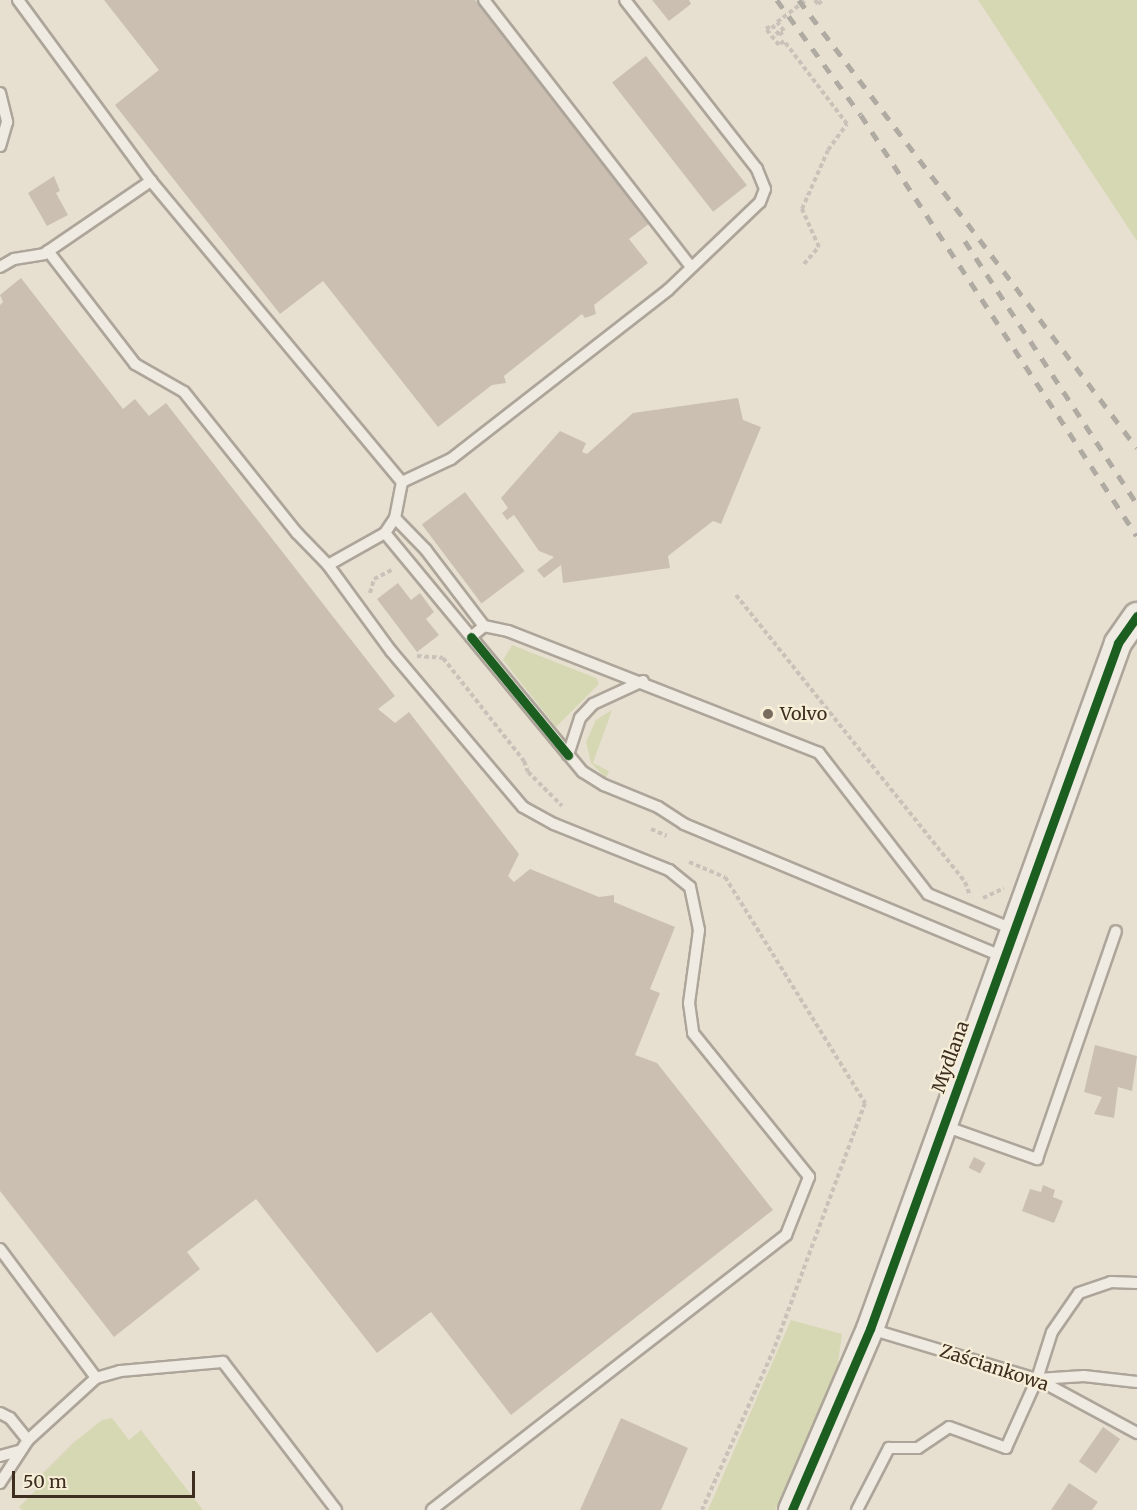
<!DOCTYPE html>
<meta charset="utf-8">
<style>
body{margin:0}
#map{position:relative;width:1137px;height:1510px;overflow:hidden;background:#e7e0d1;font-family:Merriweather,serif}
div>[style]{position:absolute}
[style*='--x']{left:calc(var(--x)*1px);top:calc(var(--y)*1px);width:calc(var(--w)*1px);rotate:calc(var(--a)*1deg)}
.green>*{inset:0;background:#d6d7b3}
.building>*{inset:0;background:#cbbfb2;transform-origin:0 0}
.path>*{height:4px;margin-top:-2px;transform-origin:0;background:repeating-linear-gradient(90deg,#c8c2b9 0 4.5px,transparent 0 7.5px)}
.roads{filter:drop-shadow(2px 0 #ada599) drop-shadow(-2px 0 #ada599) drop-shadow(0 2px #ada599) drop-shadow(0 -2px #ada599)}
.service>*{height:10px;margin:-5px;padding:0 5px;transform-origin:5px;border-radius:5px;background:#efebe3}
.tertiary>*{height:26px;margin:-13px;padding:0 13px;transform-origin:13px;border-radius:13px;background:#efebe3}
.rail>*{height:4.5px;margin-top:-2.25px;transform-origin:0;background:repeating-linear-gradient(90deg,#afaaa2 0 10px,transparent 0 20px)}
.cycleway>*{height:9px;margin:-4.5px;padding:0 4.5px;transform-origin:4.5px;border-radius:4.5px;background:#1b5e20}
.dots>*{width:16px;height:16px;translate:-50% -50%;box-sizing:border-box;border:3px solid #f7eed8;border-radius:50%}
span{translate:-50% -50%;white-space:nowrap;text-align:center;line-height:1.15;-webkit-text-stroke:4.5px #f7eed8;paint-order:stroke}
.poi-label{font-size:18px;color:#3d2e20}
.left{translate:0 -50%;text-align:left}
.street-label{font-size:18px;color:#3d2e20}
.scale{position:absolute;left:12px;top:1471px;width:183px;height:27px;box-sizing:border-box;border:3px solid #3d2e20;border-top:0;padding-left:8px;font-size:18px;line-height:21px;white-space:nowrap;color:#3d2e20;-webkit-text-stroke:4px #f7eed8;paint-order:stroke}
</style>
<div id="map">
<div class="green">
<i style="clip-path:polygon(978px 0,1137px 0,1137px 241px)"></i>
<i style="clip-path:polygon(512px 645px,596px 678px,599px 684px,556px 727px,503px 660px)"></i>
<i style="clip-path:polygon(612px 710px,593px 763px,609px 771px,606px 778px,591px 763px,586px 742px,596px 720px)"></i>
<i style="clip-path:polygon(791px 1320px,842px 1334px,837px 1370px,775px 1510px,708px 1510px)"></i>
<i style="clip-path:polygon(112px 1418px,129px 1440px,141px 1430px,203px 1510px,22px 1510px,19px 1507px,38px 1488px,37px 1479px,73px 1443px,102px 1420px)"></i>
</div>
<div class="building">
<i style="clip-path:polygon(104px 0,475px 0,650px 223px,629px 239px,648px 263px,594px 305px,596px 314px,585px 318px,582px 314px,504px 376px,506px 383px,492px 385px,438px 427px,323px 281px,280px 314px,115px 105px,159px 70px)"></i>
<i style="clip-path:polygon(652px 0,689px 0,691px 4px,669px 21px)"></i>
<i style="left:646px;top:56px;width:164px;height:43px;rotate:52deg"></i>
<i style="clip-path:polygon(54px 176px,60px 191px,56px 193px,68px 215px,47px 226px,28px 193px)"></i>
<i style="clip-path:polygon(21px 278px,123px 409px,135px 399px,149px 416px,166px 403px,395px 696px,378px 709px,395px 723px,409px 712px,519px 854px,508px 876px,514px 882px,530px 869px,599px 897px,614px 895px,614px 902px,675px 927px,650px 989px,660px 993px,635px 1055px,657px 1063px,773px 1210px,511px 1415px,431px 1312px,377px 1353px,256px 1199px,187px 1252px,200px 1269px,114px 1337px,0 1191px,0 305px,3px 302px,0 295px)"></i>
<i style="clip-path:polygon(738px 398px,743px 420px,761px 427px,721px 524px,713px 521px,668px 556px,670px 568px,563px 583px,561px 565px,544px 578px,537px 570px,554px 557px,539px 551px,514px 515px,507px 520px,502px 513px,508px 508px,501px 498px,560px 431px,586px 443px,582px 452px,587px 454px,633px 413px)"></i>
<i style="left:465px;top:492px;width:99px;height:54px;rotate:53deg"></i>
<i style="clip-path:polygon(398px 583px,411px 600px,420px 593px,434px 612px,426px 619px,439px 635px,417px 652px,377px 599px)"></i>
<i style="clip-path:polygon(1095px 1045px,1137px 1056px,1132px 1091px,1118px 1087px,1114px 1118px,1094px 1114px,1102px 1097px,1084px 1092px)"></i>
<i style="left:974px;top:1157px;width:13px;height:12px;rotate:27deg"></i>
<i style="clip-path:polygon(1043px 1185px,1055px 1190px,1053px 1197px,1063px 1201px,1054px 1223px,1022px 1211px,1030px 1189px,1041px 1192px)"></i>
<i style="clip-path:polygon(621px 1418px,688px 1448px,661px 1510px,580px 1510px)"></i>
<i style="left:1103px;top:1427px;width:21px;height:42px;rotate:35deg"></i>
<i style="clip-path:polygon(1069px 1483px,1098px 1502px,1092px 1510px,1051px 1510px)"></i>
</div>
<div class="path">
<i style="--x:815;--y:0;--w:5;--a:53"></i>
<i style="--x:818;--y:4;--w:6;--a:-39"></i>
<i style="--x:804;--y:264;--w:23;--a:-49"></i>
<i style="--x:819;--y:247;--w:42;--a:-114.1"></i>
<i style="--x:802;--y:209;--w:64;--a:-66.2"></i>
<i style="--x:828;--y:150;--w:32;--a:-54"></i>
<i style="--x:847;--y:124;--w:104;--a:-127.2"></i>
<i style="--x:784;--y:41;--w:6;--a:141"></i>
<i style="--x:779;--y:45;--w:21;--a:-129"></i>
<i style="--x:766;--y:29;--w:7;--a:-34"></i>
<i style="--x:772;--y:25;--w:12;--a:55"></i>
<i style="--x:779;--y:35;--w:6;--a:-39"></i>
<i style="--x:784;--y:31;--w:11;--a:-128"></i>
<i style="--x:777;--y:22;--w:36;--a:-37"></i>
<i style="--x:370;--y:593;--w:15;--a:-74"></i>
<i style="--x:374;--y:579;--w:22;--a:-27"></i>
<i style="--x:736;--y:595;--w:367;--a:51.4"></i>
<i style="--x:965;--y:882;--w:12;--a:70"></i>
<i style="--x:417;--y:656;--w:26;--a:4"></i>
<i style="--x:443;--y:658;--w:131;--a:51.8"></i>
<i style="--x:524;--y:761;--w:12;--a:70"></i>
<i style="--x:528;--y:772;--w:48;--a:45"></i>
<i style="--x:651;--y:829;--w:17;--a:24"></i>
<i style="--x:689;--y:862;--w:39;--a:23"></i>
<i style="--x:725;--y:877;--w:266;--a:58.2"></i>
<i style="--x:865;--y:1103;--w:262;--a:110.3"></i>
<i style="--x:774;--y:1349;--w:176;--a:114.1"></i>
<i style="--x:983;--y:898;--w:23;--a:-25"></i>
</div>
<div class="roads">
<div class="service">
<i style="--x:18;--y:0;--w:225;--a:53.7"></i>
<i style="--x:151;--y:181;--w:392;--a:50.2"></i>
<i style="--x:484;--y:0;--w:336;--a:52.2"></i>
<i style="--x:0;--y:93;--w:30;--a:76"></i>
<i style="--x:7;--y:122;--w:25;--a:106"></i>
<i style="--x:48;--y:251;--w:143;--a:52.4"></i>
<i style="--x:135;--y:364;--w:56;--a:29.7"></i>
<i style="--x:184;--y:392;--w:181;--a:51.3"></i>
<i style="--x:297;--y:533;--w:45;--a:45.9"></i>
<i style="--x:0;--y:267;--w:16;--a:-30"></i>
<i style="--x:14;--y:259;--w:30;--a:-9"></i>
<i style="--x:44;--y:254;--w:130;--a:-34.3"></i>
<i style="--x:402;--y:482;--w:37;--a:101"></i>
<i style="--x:395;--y:518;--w:18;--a:124"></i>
<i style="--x:385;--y:533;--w:65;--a:150.7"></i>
<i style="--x:328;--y:565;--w:107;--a:53.8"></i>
<i style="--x:391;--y:651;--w:204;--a:49.8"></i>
<i style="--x:523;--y:807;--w:35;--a:29"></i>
<i style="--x:554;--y:824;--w:124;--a:21.8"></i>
<i style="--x:669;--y:870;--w:27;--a:39"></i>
<i style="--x:690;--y:887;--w:44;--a:78.2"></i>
<i style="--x:699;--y:930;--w:74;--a:97.8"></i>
<i style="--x:689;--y:1003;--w:30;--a:82"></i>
<i style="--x:693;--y:1033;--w:185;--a:51.1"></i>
<i style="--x:809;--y:1177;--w:62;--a:111.6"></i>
<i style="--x:786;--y:1235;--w:448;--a:142.2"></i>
<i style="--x:402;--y:482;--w:54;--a:-25.1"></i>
<i style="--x:451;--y:459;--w:275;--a:-37.9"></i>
<i style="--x:668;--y:290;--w:127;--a:-43.7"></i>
<i style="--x:760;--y:202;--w:14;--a:-69"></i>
<i style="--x:765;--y:189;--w:22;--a:-112"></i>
<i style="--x:757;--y:169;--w:214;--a:-128"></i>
<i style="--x:395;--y:518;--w:45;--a:45.9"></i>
<i style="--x:426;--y:550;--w:96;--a:52.7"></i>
<i style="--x:385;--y:533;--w:310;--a:50.4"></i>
<i style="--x:583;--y:772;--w:25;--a:32"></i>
<i style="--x:604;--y:785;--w:58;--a:22.2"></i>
<i style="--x:658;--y:807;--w:31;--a:33"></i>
<i style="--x:684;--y:824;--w:346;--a:22.6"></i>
<i style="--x:471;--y:637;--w:17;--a:-40"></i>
<i style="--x:484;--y:626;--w:25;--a:12"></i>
<i style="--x:508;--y:631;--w:334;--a:21.4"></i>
<i style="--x:819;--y:753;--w:178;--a:52.3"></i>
<i style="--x:928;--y:894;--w:94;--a:22.5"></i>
<i style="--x:568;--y:755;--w:39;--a:-72"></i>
<i style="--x:580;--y:718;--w:19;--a:-47"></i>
<i style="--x:593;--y:704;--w:55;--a:-24.7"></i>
<i style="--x:944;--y:1126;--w:99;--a:19.5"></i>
<i style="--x:1037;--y:1159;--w:241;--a:-70.9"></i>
<i style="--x:0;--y:1249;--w:161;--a:53.3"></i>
<i style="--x:870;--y:1329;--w:174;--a:16.7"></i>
<i style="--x:1037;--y:1379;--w:114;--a:28.4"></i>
<i style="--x:1038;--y:1379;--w:46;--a:-3.7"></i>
<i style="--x:1084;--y:1376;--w:53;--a:6.5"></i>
<i style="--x:0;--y:1413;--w:11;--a:27"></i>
<i style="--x:10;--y:1418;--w:28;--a:51"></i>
<i style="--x:0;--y:1456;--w:20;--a:-15"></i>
<i style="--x:0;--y:1483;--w:51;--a:-56.9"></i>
<i style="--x:28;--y:1440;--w:92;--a:-42.4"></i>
<i style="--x:96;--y:1378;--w:25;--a:-16"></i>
<i style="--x:120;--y:1371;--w:103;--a:-5"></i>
<i style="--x:223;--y:1362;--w:186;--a:52.6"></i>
<i style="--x:857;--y:1510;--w:70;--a:-62.7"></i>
<i style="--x:889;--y:1448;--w:29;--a:0"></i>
<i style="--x:918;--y:1448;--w:37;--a:-34"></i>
<i style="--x:949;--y:1427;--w:61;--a:20.2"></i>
<i style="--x:1006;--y:1448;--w:76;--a:-65.8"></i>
<i style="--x:1037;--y:1379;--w:49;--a:-72.3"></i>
<i style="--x:1052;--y:1332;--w:47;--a:-55.3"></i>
<i style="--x:1079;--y:1293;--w:34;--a:-19"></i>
<i style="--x:1111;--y:1282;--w:26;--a:2"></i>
</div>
<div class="tertiary">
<i style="--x:792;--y:1510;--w:197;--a:-66.7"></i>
<i style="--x:870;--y:1329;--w:729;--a:-70.12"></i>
<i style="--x:1118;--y:643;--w:33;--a:-55"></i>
</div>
</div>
<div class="rail">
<i style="--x:777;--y:0;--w:142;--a:53.9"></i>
<i style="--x:861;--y:115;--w:503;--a:56.75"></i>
<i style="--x:799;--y:0;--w:561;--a:52.97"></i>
<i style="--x:965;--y:241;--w:314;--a:56.8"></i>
</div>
<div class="cycleway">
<i style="--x:471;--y:637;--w:153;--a:50.6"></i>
<i style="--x:792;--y:1510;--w:197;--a:-66.7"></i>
<i style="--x:870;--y:1329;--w:729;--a:-70.12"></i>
<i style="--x:1118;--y:643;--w:33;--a:-55"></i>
</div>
<div class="dots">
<i style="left:768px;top:714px;background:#786c5e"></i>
</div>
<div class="poi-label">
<span class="left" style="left:780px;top:714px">Volvo</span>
</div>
<div class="street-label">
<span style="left:951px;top:1057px;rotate:-70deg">Mydlana</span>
<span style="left:994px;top:1368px;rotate:18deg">Zaściankowa</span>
</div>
<div class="scale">50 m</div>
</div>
